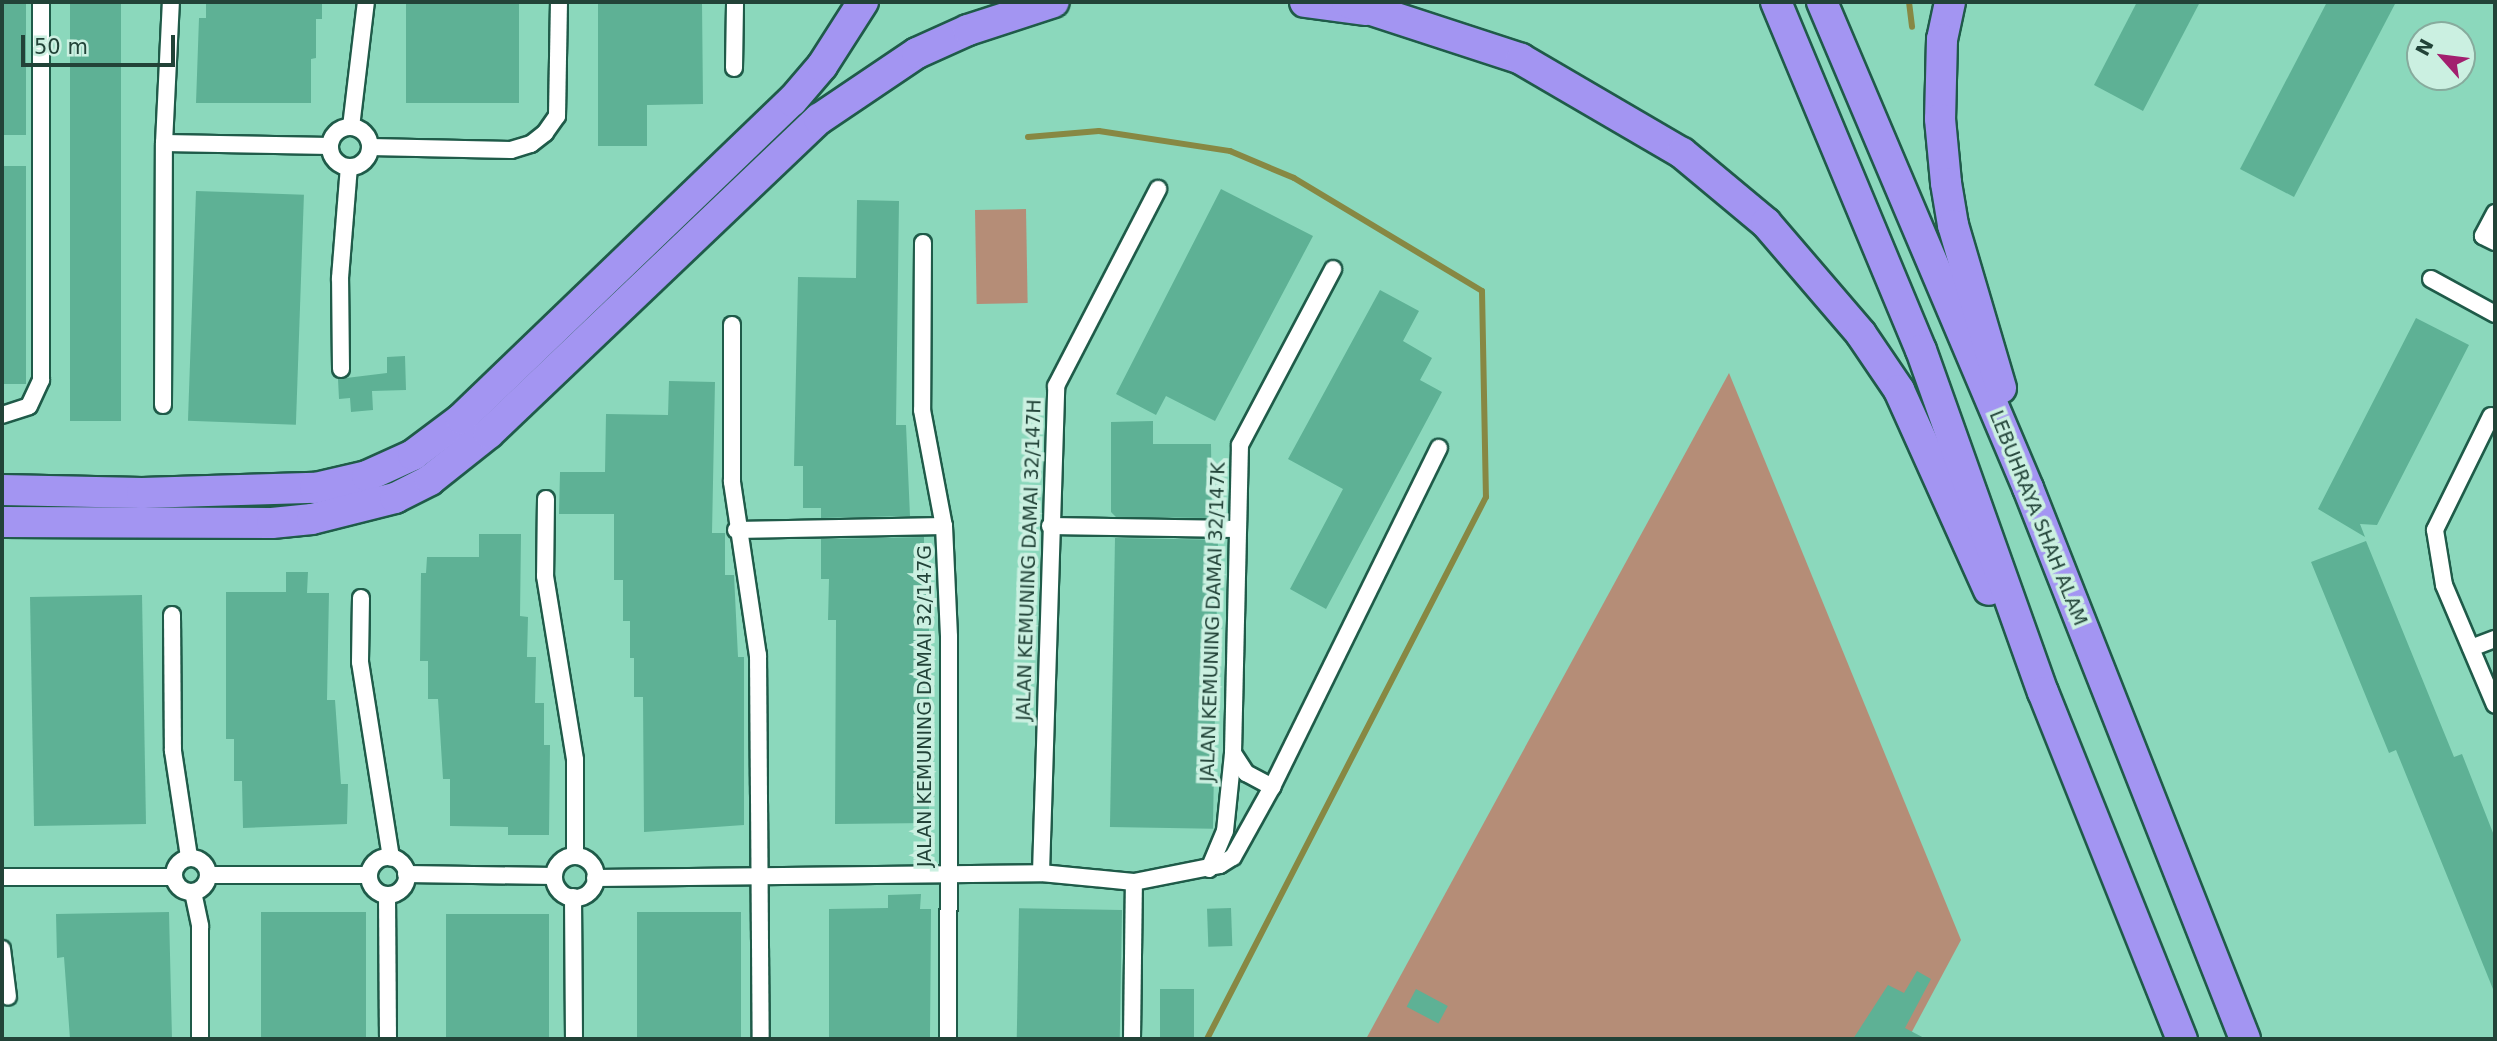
<!DOCTYPE html>
<style>
body{margin:0}
#map{position:relative;width:2497px;height:1041px;overflow:hidden;background:#8bd8bc;font-family:"DejaVu Sans",sans-serif}
div>[style]{position:absolute}
[style*='--x']{left:calc(var(--x)*1px);top:calc(var(--y)*1px);width:calc(var(--w)*1px);rotate:calc(var(--a)*1deg)}
.green>*{inset:0;background:#b58d77;transform-origin:0 0}
.stream>*{height:6px;margin:-3px;padding:0 3px;transform-origin:3px;border-radius:3px;background:#878843}
.building>*{inset:0;background:#5eb195;transform-origin:0 0}
.roads{filter:drop-shadow(2px 0 #1f5b49) drop-shadow(-2px 0 #1f5b49) drop-shadow(0 2px #1f5b49) drop-shadow(0 -2px #1f5b49)}
.minor>*{height:16px;margin:-8px;padding:0 8px;transform-origin:8px;border-radius:8px;background:#fff}
.minor>.ring{margin:-8px;padding:0;box-sizing:content-box;background:none;border:16px solid #fff;border-radius:50%}
.motorway>*{height:30px;margin:-15px;padding:0 15px;transform-origin:15px;border-radius:15px;background:#a395f2}
span{translate:-50% -50%;white-space:nowrap;text-align:center;line-height:1.15;-webkit-text-stroke:7px #cbf0e1;paint-order:stroke}
.street-label{font-size:19px;color:#224338}
.frame{position:absolute;inset:0;border:4px solid #224338;pointer-events:none}
.north{position:absolute;left:2406px;top:21px;width:70px;height:70px;box-sizing:border-box;background:#cbf0e1;border:2px solid #87ab9d;border-radius:50%;rotate:298deg;font-size:19px;font-weight:700;line-height:28px;text-align:center;color:#224338}
.north::after{content:'';display:block;margin:auto;width:24px;height:32px;background:#a21f6e;clip-path:polygon(50% 0,100% 100%,50% 72%,0 100%)}
.scale{position:absolute;left:21px;top:35px;width:154px;height:32px;box-sizing:border-box;border:4px solid #224338;border-top:0;padding-left:9px;font-size:21px;line-height:24px;white-space:nowrap;color:#224338;-webkit-text-stroke:5px #cbf0e1;paint-order:stroke}
</style>
<div id="map">
<div class="green">
<i style="left:1026px;top:209px;width:94px;height:51px;rotate:89deg"></i>
<i style="clip-path:polygon(1729px 373px,1961px 940px,1908px 1039px,1366px 1039px)"></i>
</div>
<div class="stream">
<i style="--x:1909;--y:2;--w:25;--a:83"></i>
<i style="--x:1028;--y:137;--w:71;--a:-4.8"></i>
<i style="--x:1099;--y:131;--w:133;--a:8.7"></i>
<i style="--x:1230;--y:151;--w:69;--a:22.9"></i>
<i style="--x:1294;--y:178;--w:219;--a:31"></i>
<i style="--x:1482;--y:291;--w:206;--a:88.9"></i>
<i style="--x:1486;--y:497;--w:610;--a:117.24"></i>
</div>
<div class="building">
<i style="left:2px;top:2px;width:24px;height:133px"></i>
<i style="left:70px;top:2px;width:51px;height:419px"></i>
<i style="clip-path:polygon(206px 2px,322px 2px,322px 19px,316px 19px,316px 58px,311px 59px,311px 103px,196px 103px,199px 18px,206px 18px)"></i>
<i style="left:406px;top:2px;width:113px;height:101px"></i>
<i style="clip-path:polygon(598px 2px,702px 2px,703px 104px,647px 105px,647px 146px,598px 146px)"></i>
<i style="clip-path:polygon(2137px 2px,2200px 2px,2143px 111px,2094px 85px)"></i>
<i style="clip-path:polygon(2327px 2px,2396px 2px,2294px 197px,2240px 169px)"></i>
<i style="left:2px;top:166px;width:24px;height:218px"></i>
<i style="clip-path:polygon(1221px 189px,1313px 236px,1215px 421px,1166px 396px,1156px 415px,1116px 394px)"></i>
<i style="left:196px;top:191px;width:108px;height:230px;rotate:2deg"></i>
<i style="clip-path:polygon(857px 200px,899px 201px,896px 425px,906px 425px,910px 516px,821px 518px,821px 508px,803px 508px,803px 466px,794px 466px,798px 277px,856px 278px)"></i>
<i style="clip-path:polygon(1380px 290px,1419px 311px,1403px 341px,1432px 358px,1420px 380px,1442px 392px,1326px 609px,1290px 589px,1343px 489px,1288px 459px)"></i>
<i style="clip-path:polygon(2416px 318px,2469px 345px,2377px 525px,2360px 524px,2365px 537px,2318px 509px)"></i>
<i style="clip-path:polygon(405px 356px,406px 390px,372px 391px,373px 410px,351px 412px,350px 398px,339px 399px,338px 379px,387px 373px,387px 357px)"></i>
<i style="clip-path:polygon(669px 381px,715px 382px,712px 533px,725px 533px,725px 575px,734px 575px,738px 657px,744px 657px,744px 825px,644px 832px,643px 697px,634px 697px,634px 658px,630px 658px,630px 621px,623px 621px,623px 580px,614px 580px,614px 514px,559px 514px,560px 472px,605px 472px,606px 414px,668px 415px)"></i>
<i style="clip-path:polygon(1153px 421px,1153px 444px,1211px 444px,1212px 518px,1116px 517px,1111px 512px,1111px 422px)"></i>
<i style="clip-path:polygon(479px 534px,521px 534px,520px 616px,528px 617px,527px 657px,536px 657px,535px 703px,544px 703px,544px 745px,550px 745px,549px 835px,508px 835px,508px 827px,450px 826px,450px 779px,443px 779px,438px 699px,428px 699px,428px 661px,420px 661px,421px 573px,426px 573px,427px 557px,479px 557px)"></i>
<i style="clip-path:polygon(924px 537px,924px 575px,929px 575px,929px 823px,835px 824px,836px 620px,828px 620px,829px 579px,821px 579px,821px 539px)"></i>
<i style="left:1115px;top:538px;width:103px;height:289px;rotate:1deg"></i>
<i style="clip-path:polygon(2366px 541px,2454px 757px,2462px 754px,2495px 838px,2495px 994px,2396px 750px,2389px 753px,2311px 562px)"></i>
<i style="clip-path:polygon(286px 572px,308px 572px,307px 593px,329px 593px,327px 700px,335px 700px,341px 784px,348px 784px,347px 824px,243px 828px,242px 781px,234px 781px,234px 739px,226px 739px,226px 592px,286px 592px)"></i>
<i style="left:142px;top:595px;width:229px;height:112px;rotate:89deg"></i>
<i style="clip-path:polygon(921px 894px,920px 909px,931px 909px,930px 1039px,829px 1039px,829px 909px,888px 908px,888px 895px)"></i>
<i style="left:1231px;top:908px;width:38px;height:24px;rotate:88deg"></i>
<i style="left:1122px;top:910px;width:129px;height:103px;rotate:91deg"></i>
<i style="clip-path:polygon(169px 912px,172px 1039px,70px 1039px,64px 957px,57px 958px,56px 914px)"></i>
<i style="left:366px;top:912px;width:127px;height:105px;rotate:90deg"></i>
<i style="left:741px;top:912px;width:127px;height:104px;rotate:90deg"></i>
<i style="left:446px;top:914px;width:103px;height:125px"></i>
<i style="clip-path:polygon(1917px 971px,1931px 979px,1905px 1028px,1926px 1039px,1853px 1039px,1888px 985px,1904px 993px)"></i>
<i style="left:1160px;top:989px;width:34px;height:50px"></i>
<i style="left:1416px;top:989px;width:36px;height:20px;rotate:28deg"></i>
</div>
<div class="roads">
<div class="minor">
<i style="--x:734;--y:68;--w:66;--a:-89.1"></i>
<i class="ring" style="left:330px;top:127px;width:24px;height:24px"></i>
<i style="--x:351;--y:127;--w:126;--a:-83.2"></i>
<i style="--x:164;--y:143;--w:166;--a:1"></i>
<i style="--x:370;--y:147;--w:141;--a:1.2"></i>
<i style="--x:511;--y:150;--w:21;--a:-17"></i>
<i style="--x:531;--y:144;--w:18;--a:-38"></i>
<i style="--x:545;--y:133;--w:21;--a:-55"></i>
<i style="--x:557;--y:116;--w:114;--a:-89"></i>
<i style="--x:2495;--y:213;--w:26;--a:118"></i>
<i style="--x:2483;--y:236;--w:13;--a:27"></i>
<i style="--x:923;--y:243;--w:167;--a:90.3"></i>
<i style="--x:922;--y:410;--w:118;--a:79.3"></i>
<i style="--x:944;--y:526;--w:111;--a:87.4"></i>
<i style="--x:949;--y:637;--w:402;--a:90.1"></i>
<i style="--x:2431;--y:279;--w:73;--a:28.7"></i>
<i style="--x:732;--y:325;--w:157;--a:90"></i>
<i style="--x:732;--y:482;--w:175;--a:81.5"></i>
<i style="--x:758;--y:655;--w:384;--a:89.6"></i>
<i style="--x:341;--y:369;--w:91;--a:-90.6"></i>
<i style="--x:340;--y:278;--w:111;--a:-85.4"></i>
<i style="--x:163;--y:405;--w:262;--a:-89.8"></i>
<i style="--x:164;--y:143;--w:141;--a:-87.2"></i>
<i style="--x:2;--y:415;--w:28;--a:-18"></i>
<i style="--x:29;--y:406;--w:29;--a:-65"></i>
<i style="--x:41;--y:380;--w:378;--a:-90"></i>
<i style="--x:2491;--y:416;--w:127;--a:116.2"></i>
<i style="--x:2435;--y:530;--w:56;--a:80.7"></i>
<i style="--x:2444;--y:585;--w:130;--a:67"></i>
<i style="--x:546;--y:499;--w:77;--a:90.7"></i>
<i style="--x:545;--y:576;--w:186;--a:80.7"></i>
<i style="--x:575;--y:760;--w:96;--a:90"></i>
<i style="--x:1050;--y:526;--w:186;--a:0.9"></i>
<i style="--x:736;--y:530;--w:208;--a:-1.1"></i>
<i style="--x:361;--y:598;--w:64;--a:90.9"></i>
<i style="--x:360;--y:662;--w:198;--a:81"></i>
<i style="--x:172;--y:615;--w:136;--a:89.6"></i>
<i style="--x:173;--y:751;--w:107;--a:81.4"></i>
<i style="--x:2471;--y:648;--w:26;--a:-21"></i>
<i style="--x:1233;--y:753;--w:24;--a:57"></i>
<i style="--x:1246;--y:773;--w:30;--a:28"></i>
<i class="ring" style="left:554px;top:856px;width:26px;height:26px"></i>
<i class="ring" style="left:369px;top:857px;width:22px;height:22px"></i>
<i class="ring" style="left:174px;top:858px;width:18px;height:18px"></i>
<i style="--x:1209;--y:869;--w:41;--a:-67.2"></i>
<i style="--x:1225;--y:831;--w:78;--a:-84.1"></i>
<i style="--x:1233;--y:753;--w:308;--a:-88.7"></i>
<i style="--x:1240;--y:445;--w:199;--a:-62.1"></i>
<i style="--x:1041;--y:873;--w:487;--a:-88.2"></i>
<i style="--x:1056;--y:386;--w:222;--a:-62.6"></i>
<i style="--x:406;--y:874;--w:148;--a:0.8"></i>
<i style="--x:208;--y:875;--w:161;--a:0"></i>
<i style="--x:2;--y:877;--w:172;--a:0"></i>
<i style="--x:595;--y:878;--w:446;--a:-0.6"></i>
<i style="--x:1041;--y:873;--w:93;--a:5.5"></i>
<i style="--x:1134;--y:882;--w:88;--a:-11.2"></i>
<i style="--x:1220;--y:865;--w:15;--a:-32"></i>
<i style="--x:1233;--y:857;--w:80;--a:-60.9"></i>
<i style="--x:1272;--y:787;--w:378;--a:-63.8"></i>
<i style="--x:193;--y:892;--w:35;--a:78"></i>
<i style="--x:200;--y:926;--w:113;--a:90"></i>
<i style="--x:387;--y:895;--w:144;--a:89.6"></i>
<i style="--x:573;--y:897;--w:142;--a:89.6"></i>
<i style="--x:2;--y:949;--w:48;--a:82.9"></i>
<i style="--x:1132;--y:1039;--w:157;--a:-89.3"></i>
</div>
<div class="motorway">
<i style="--x:1305;--y:2;--w:62;--a:7.5"></i>
<i style="--x:1347;--y:2;--w:183;--a:18.1"></i>
<i style="--x:1521;--y:59;--w:186;--a:30.3"></i>
<i style="--x:1682;--y:153;--w:109;--a:39.8"></i>
<i style="--x:1766;--y:223;--w:146;--a:49.4"></i>
<i style="--x:1861;--y:334;--w:68;--a:55.8"></i>
<i style="--x:1899;--y:390;--w:219;--a:65.8"></i>
<i style="--x:1776;--y:2;--w:377;--a:67.4"></i>
<i style="--x:1921;--y:350;--w:363;--a:70.4"></i>
<i style="--x:2043;--y:692;--w:374;--a:68.2"></i>
<i style="--x:1822;--y:2;--w:528;--a:67.03"></i>
<i style="--x:2028;--y:488;--w:592;--a:68.5"></i>
<i style="--x:1950;--y:2;--w:38;--a:102"></i>
<i style="--x:1942;--y:39;--w:80;--a:91.4"></i>
<i style="--x:1940;--y:119;--w:64;--a:84.6"></i>
<i style="--x:1946;--y:183;--w:43;--a:80.5"></i>
<i style="--x:1953;--y:225;--w:170;--a:73.6"></i>
<i style="--x:2;--y:490;--w:140;--a:1.2"></i>
<i style="--x:142;--y:493;--w:173;--a:-1.7"></i>
<i style="--x:315;--y:488;--w:53;--a:-13"></i>
<i style="--x:367;--y:476;--w:51;--a:-24.5"></i>
<i style="--x:413;--y:455;--w:60;--a:-36.9"></i>
<i style="--x:461;--y:419;--w:459;--a:-43.9"></i>
<i style="--x:792;--y:101;--w:46;--a:-49.4"></i>
<i style="--x:822;--y:66;--w:76;--a:-57.4"></i>
<i style="--x:2;--y:522;--w:270;--a:0.2"></i>
<i style="--x:272;--y:523;--w:40;--a:-5.7"></i>
<i style="--x:312;--y:519;--w:86;--a:-14.2"></i>
<i style="--x:395;--y:498;--w:39;--a:-27"></i>
<i style="--x:430;--y:480;--w:75;--a:-38.5"></i>
<i style="--x:489;--y:433;--w:456;--a:-43.6"></i>
<i style="--x:819;--y:119;--w:118;--a:-34"></i>
<i style="--x:917;--y:53;--w:56;--a:-24.3"></i>
<i style="--x:968;--y:30;--w:90;--a:-18"></i>
</div>
</div>
<div class="street-label">
<span style="left:2038px;top:518px;rotate:68deg">LEBUHRAYA SHAH ALAM</span>
<span style="left:1029px;top:560px;rotate:-88deg">JALAN KEMUNING DAMAI 32/147H</span>
<span style="left:1213px;top:622px;rotate:-88deg">JALAN KEMUNING DAMAI 32/147K</span>
<span style="left:925px;top:706px;rotate:-90deg">JALAN KEMUNING DAMAI 32/147G</span>
</div>
<div class="frame"></div>
<div class="north">N</div>
<div class="scale">50 m</div>
</div>
